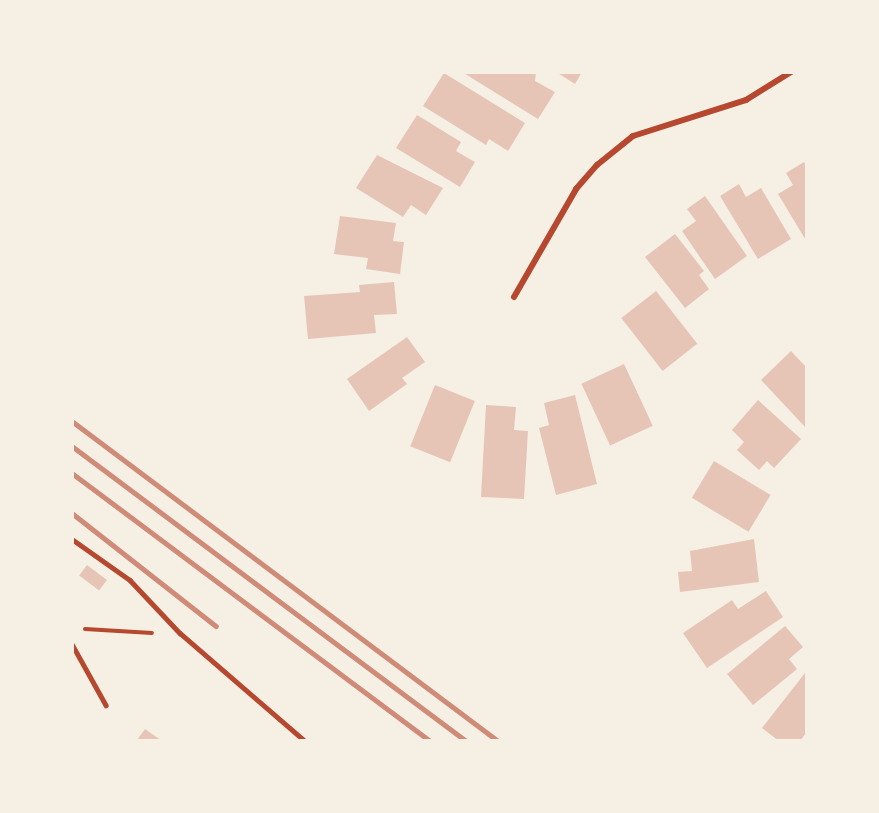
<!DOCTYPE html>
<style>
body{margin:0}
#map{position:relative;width:879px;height:813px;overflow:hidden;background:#f6efe4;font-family:"PT Sans",sans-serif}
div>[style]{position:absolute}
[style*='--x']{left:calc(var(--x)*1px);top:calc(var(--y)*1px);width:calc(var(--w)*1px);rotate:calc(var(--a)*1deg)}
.building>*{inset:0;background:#e6c5b7;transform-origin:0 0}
.path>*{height:4px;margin:-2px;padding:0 2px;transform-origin:2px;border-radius:2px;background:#b5482f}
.service>*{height:4.5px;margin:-2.25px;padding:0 2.25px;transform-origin:2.25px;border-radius:2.25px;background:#b5482f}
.minor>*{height:6px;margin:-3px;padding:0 3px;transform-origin:3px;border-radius:3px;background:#b5482f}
.rail>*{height:4.5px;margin:-2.25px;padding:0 2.25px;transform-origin:2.25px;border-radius:2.25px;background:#cf8b77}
span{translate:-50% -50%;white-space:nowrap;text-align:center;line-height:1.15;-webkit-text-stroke:5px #f6efe4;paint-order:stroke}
.frame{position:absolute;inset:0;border:74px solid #f6efe4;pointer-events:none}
</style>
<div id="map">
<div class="building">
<i style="clip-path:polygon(462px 72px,536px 72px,535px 81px,555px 92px,538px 119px)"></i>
<i style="clip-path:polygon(556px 72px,582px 72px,575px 84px)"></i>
<i style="clip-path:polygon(444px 73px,525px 123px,508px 151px,489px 139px,486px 145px,423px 106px)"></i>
<i style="clip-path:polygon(417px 115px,461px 142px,456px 151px,475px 162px,460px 187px,396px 148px)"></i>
<i style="clip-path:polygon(377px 155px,443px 188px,426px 215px,411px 205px,403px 217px,356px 188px)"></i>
<i style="clip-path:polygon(804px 162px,807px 167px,807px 242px,778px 194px,793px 185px,786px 173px)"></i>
<i style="clip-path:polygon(739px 184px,746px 197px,761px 188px,791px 239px,758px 259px,720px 196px)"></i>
<i style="clip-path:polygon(705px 196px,747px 256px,715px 279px,682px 231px,696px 221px,687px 209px)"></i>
<i style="clip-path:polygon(340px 216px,396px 223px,393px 241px,404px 242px,400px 274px,366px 269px,368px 258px,334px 254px)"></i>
<i style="clip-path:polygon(675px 234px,704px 271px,699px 275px,709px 289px,685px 308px,645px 257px)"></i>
<i style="clip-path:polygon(394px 282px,397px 314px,374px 315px,376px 333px,308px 339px,304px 296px,360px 292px,359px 285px)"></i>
<i style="left:656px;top:291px;width:67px;height:44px;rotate:52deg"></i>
<i style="clip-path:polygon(407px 337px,425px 362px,402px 378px,407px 384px,369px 411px,347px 379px)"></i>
<i style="clip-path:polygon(791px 351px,807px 368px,807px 429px,761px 380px)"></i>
<i style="left:624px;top:364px;width:68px;height:47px;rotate:65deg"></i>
<i style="left:435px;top:385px;width:43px;height:66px;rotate:22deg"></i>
<i style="clip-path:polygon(575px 395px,597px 484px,556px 495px,539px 428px,549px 425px,544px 403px)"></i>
<i style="clip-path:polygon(758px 400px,801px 439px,774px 468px,767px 461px,759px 470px,737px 450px,744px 442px,732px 430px)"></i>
<i style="clip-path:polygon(486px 405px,516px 407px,514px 430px,528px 431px,524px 499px,481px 497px)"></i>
<i style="left:714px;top:461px;width:66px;height:43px;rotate:31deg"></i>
<i style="clip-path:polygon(754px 539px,759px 582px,680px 592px,678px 572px,692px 571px,690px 551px)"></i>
<i style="left:87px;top:565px;width:25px;height:13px;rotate:37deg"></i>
<i style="clip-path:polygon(766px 591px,783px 617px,707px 668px,683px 633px,732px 600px,738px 609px)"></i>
<i style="clip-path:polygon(785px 626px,803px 647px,789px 659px,797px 669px,753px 705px,727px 674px)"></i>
<i style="clip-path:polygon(805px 673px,807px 732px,800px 741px,779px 741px,762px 728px)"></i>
<i style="clip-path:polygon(145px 729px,162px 741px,137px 740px)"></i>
</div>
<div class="path">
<i style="--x:85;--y:629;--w:67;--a:3.4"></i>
</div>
<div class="service">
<i style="--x:72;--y:539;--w:71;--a:35.3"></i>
<i style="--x:130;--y:580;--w:73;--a:46.7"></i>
<i style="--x:180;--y:633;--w:165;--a:40.8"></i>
<i style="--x:72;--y:644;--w:70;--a:60.9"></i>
</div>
<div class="minor">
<i style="--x:514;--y:297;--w:125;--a:-60.1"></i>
<i style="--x:576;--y:189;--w:32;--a:-49"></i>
<i style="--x:597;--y:165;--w:46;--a:-38.9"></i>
<i style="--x:633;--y:136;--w:119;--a:-17.7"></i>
<i style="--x:746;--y:100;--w:53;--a:-31.9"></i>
</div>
<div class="rail">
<i style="--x:72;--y:421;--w:533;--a:36.91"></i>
<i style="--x:72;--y:446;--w:492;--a:36.8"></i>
<i style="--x:72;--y:473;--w:447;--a:36.8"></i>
<i style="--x:72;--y:513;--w:183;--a:38.1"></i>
</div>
<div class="frame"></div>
</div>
